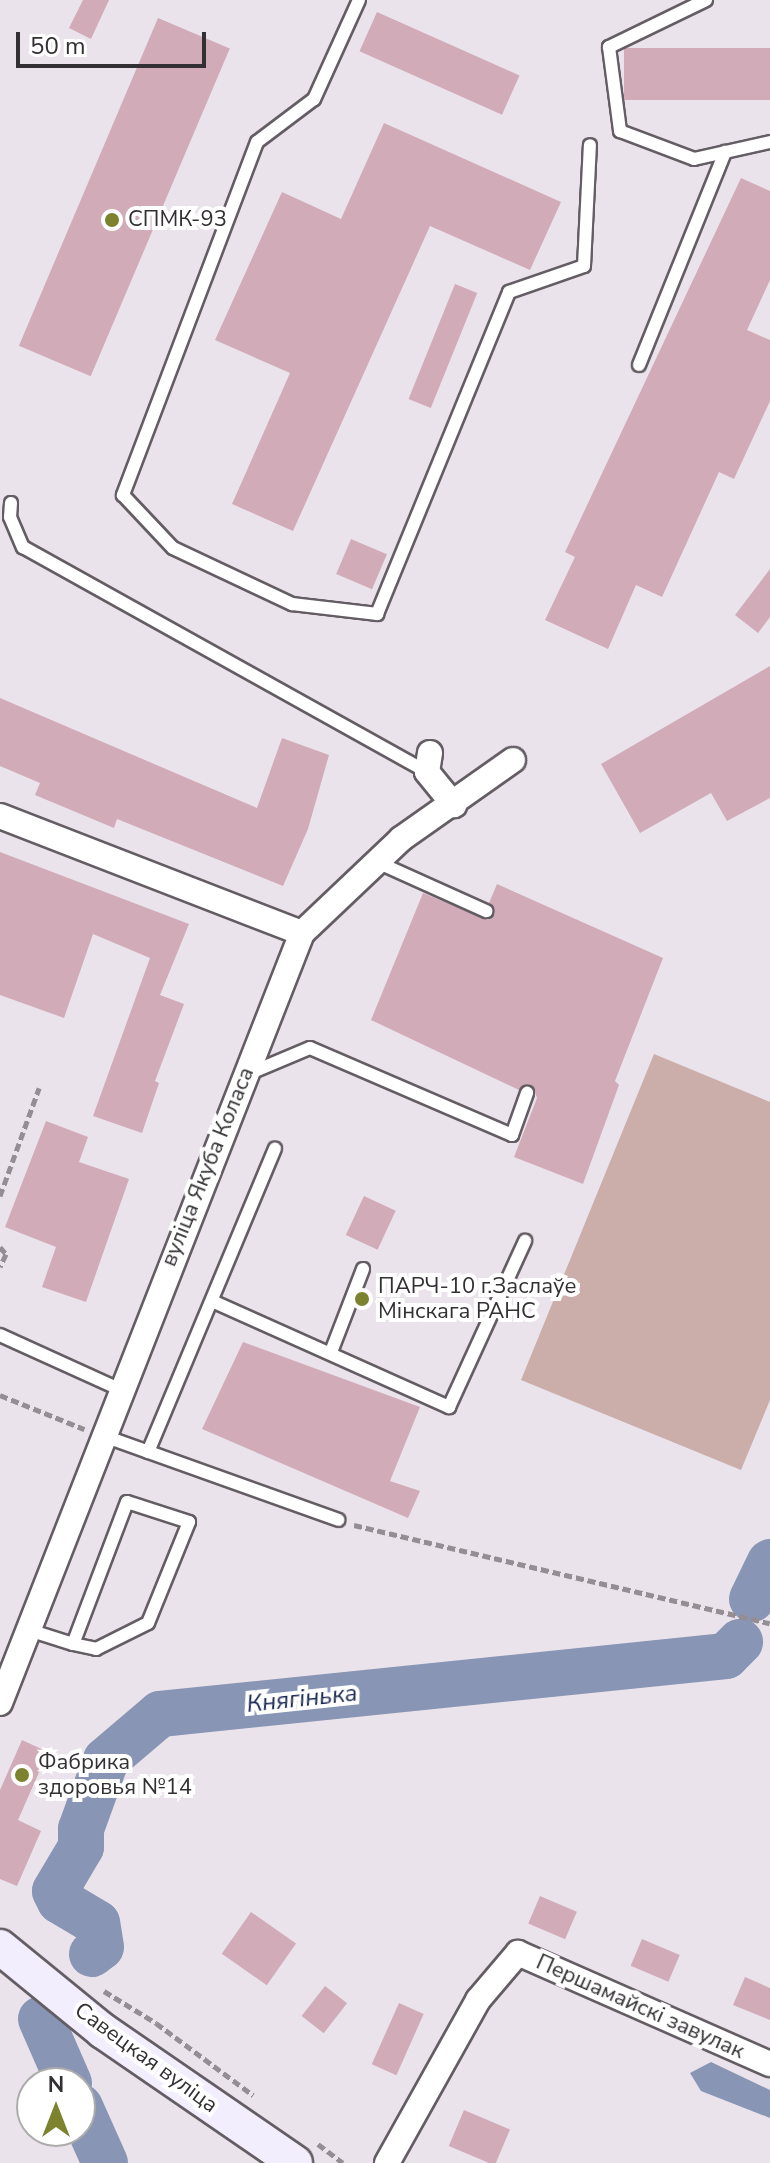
<!DOCTYPE html>
<meta charset="utf-8">
<style>
body{margin:0}
#map{position:relative;width:770px;height:2163px;overflow:hidden;background:#ebe3eb;font-family:"Nunito Sans",sans-serif}
div>[style]{position:absolute}
[style*='--x']{left:calc(var(--x)*1px);top:calc(var(--y)*1px);width:calc(var(--w)*1px);rotate:calc(var(--a)*1deg)}
.green>*{inset:0;background:#cbadaa}
.water>*{inset:0;background:#8895b4}
.river>*{height:46px;margin:-23px;padding:0 23px;transform-origin:23px;border-radius:23px;background:#8895b4}
.building>*{inset:0;background:#d2abb9;transform-origin:0 0}
.path>*{height:5px;margin-top:-2.5px;transform-origin:0;background:repeating-linear-gradient(90deg,#948e94 0 8px,transparent 0 12px)}
.roads{filter:drop-shadow(2px 0 #645d64) drop-shadow(-2px 0 #645d64) drop-shadow(0 2px #645d64) drop-shadow(0 -2px #645d64)}
.lane>*{height:12px;margin:-6px;padding:0 6px;transform-origin:6px;border-radius:6px;background:#fff}
.street>*{height:24px;margin:-12px;padding:0 12px;transform-origin:12px;border-radius:12px;background:#fff}
.secondary>*{height:34px;margin:-17px;padding:0 17px;transform-origin:17px;border-radius:17px;background:#f2eefd}
.dots>*{width:22px;height:22px;translate:-50% -50%;box-sizing:border-box;border:4px solid #fff;border-radius:50%}
span{translate:-50% -50%;white-space:nowrap;text-align:center;line-height:1.15;-webkit-text-stroke:8px #fff;paint-order:stroke}
.poi-label{font-size:22px;color:#333033}
.left{translate:0 -50%;text-align:left}
.street-label{font-size:22px;color:#333033}
.water-label{font-size:24px;color:#182751;font-style:italic}
.north{position:absolute;left:16px;top:2067px;width:80px;height:80px;box-sizing:border-box;background:#fff;border:2px solid #adacad;border-radius:50%;rotate:0deg;font-size:22px;font-weight:700;line-height:32px;text-align:center;color:#333033}
.north::after{content:'';display:block;margin:auto;width:28px;height:36px;background:#7c822e;clip-path:polygon(50% 0,100% 100%,50% 72%,0 100%)}
.scale{position:absolute;left:16px;top:32px;width:190px;height:36px;box-sizing:border-box;border:4px solid #333033;border-top:0;padding-left:10px;font-size:24px;line-height:28px;white-space:nowrap;color:#333033;-webkit-text-stroke:6px #fff;paint-order:stroke}
</style>
<div id="map">
<div class="green">
<i style="clip-path:polygon(654px 1054px,770px 1102px,770px 1400px,741px 1470px,521px 1380px)"></i>
</div>
<div class="water">
<i style="clip-path:polygon(711px 2062px,770px 2090px,770px 2118px,701px 2091px,690px 2073px)"></i>
</div>
<div class="river">
<i style="--x:752;--y:1599;--w:41;--a:-64.1"></i>
<i style="--x:92;--y:1954;--w:11;--a:-38"></i>
<i style="--x:101;--y:1947;--w:24;--a:-99"></i>
<i style="--x:97;--y:1923;--w:43;--a:-149.3"></i>
<i style="--x:60;--y:1901;--w:11;--a:-117"></i>
<i style="--x:55;--y:1891;--w:51;--a:-59.4"></i>
<i style="--x:81;--y:1847;--w:18;--a:-90"></i>
<i style="--x:81;--y:1829;--w:73;--a:-70.1"></i>
<i style="--x:106;--y:1760;--w:71;--a:-40.4"></i>
<i style="--x:160;--y:1714;--w:569;--a:-5.85"></i>
<i style="--x:726;--y:1656;--w:20;--a:-45"></i>
<i style="--x:41;--y:2019;--w:70;--a:66.4"></i>
<i style="--x:80;--y:2107;--w:61;--a:65.9"></i>
</div>
<div class="building">
<i style="clip-path:polygon(83px 0,109px 0,91px 39px,69px 28px)"></i>
<i style="left:377px;top:12px;width:156px;height:43px;rotate:24deg"></i>
<i style="left:158px;top:18px;width:78px;height:356px;rotate:23deg"></i>
<i style="left:770px;top:48px;width:52px;height:146px;rotate:90deg"></i>
<i style="clip-path:polygon(384px 123px,561px 202px,530px 270px,430px 226px,293px 531px,232px 504px,290px 373px,215px 340px,282px 192px,341px 219px)"></i>
<i style="clip-path:polygon(741px 178px,770px 191px,770px 280px,747px 330px,770px 340px,770px 401px,734px 479px,719px 472px,662px 597px,636px 585px,608px 649px,545px 620px,575px 557px,565px 552px)"></i>
<i style="left:455px;top:284px;width:24px;height:124px;rotate:22deg"></i>
<i style="left:351px;top:539px;width:39px;height:38px;rotate:23deg"></i>
<i style="clip-path:polygon(770px 569px,770px 617px,758px 633px,735px 615px)"></i>
<i style="clip-path:polygon(770px 666px,770px 798px,727px 821px,711px 793px,640px 833px,601px 764px)"></i>
<i style="clip-path:polygon(0 698px,257px 808px,282px 738px,329px 755px,308px 829px,283px 886px,117px 819px,114px 828px,35px 795px,40px 783px,0 766px)"></i>
<i style="clip-path:polygon(0 852px,189px 924px,160px 995px,184px 1004px,155px 1081px,159px 1083px,142px 1133px,93px 1116px,150px 958px,93px 934px,64px 1018px,0 995px)"></i>
<i style="clip-path:polygon(497px 884px,663px 958px,615px 1081px,619px 1085px,583px 1184px,514px 1157px,537px 1098px,533px 1087px,519px 1090px,371px 1020px,423px 893px,488px 920px,494px 914px,489px 903px)"></i>
<i style="clip-path:polygon(46px 1121px,88px 1137px,79px 1162px,129px 1179px,86px 1302px,42px 1287px,56px 1247px,5px 1227px)"></i>
<i style="left:364px;top:1196px;width:35px;height:43px;rotate:25deg"></i>
<i style="clip-path:polygon(243px 1342px,420px 1407px,390px 1481px,420px 1491px,408px 1518px,202px 1429px)"></i>
<i style="clip-path:polygon(22px 1740px,48px 1752px,18px 1820px,41px 1831px,17px 1886px,0 1879px,0 1790px)"></i>
<i style="left:540px;top:1896px;width:40px;height:30px;rotate:23deg"></i>
<i style="left:251px;top:1912px;width:55px;height:51px;rotate:35deg"></i>
<i style="left:642px;top:1939px;width:41px;height:29px;rotate:23deg"></i>
<i style="clip-path:polygon(745px 1977px,770px 1988px,770px 2020px,733px 2005px)"></i>
<i style="left:325px;top:1986px;width:28px;height:38px;rotate:38deg"></i>
<i style="left:399px;top:2003px;width:27px;height:67px;rotate:24deg"></i>
<i style="left:464px;top:2110px;width:50px;height:39px;rotate:23deg"></i>
</div>
<div class="path">
<i style="--x:0;--y:1196;--w:115;--a:-70.1"></i>
<i style="--x:0;--y:1247;--w:9;--a:49"></i>
<i style="--x:6;--y:1254;--w:14;--a:115"></i>
<i style="--x:0;--y:1395;--w:91;--a:22"></i>
<i style="--x:354;--y:1525;--w:427;--a:13.3"></i>
<i style="--x:104;--y:1991;--w:61;--a:31.6"></i>
<i style="--x:156;--y:2023;--w:121;--a:36.6"></i>
<i style="--x:318;--y:2144;--w:31;--a:37"></i>
</div>
<div class="roads">
<div class="lane">
<i style="--x:359;--y:0;--w:109;--a:114.4"></i>
<i style="--x:314;--y:99;--w:71;--a:143"></i>
<i style="--x:257;--y:142;--w:378;--a:110.8"></i>
<i style="--x:123;--y:495;--w:73;--a:46.7"></i>
<i style="--x:173;--y:548;--w:132;--a:25.2"></i>
<i style="--x:292;--y:604;--w:86;--a:6.7"></i>
<i style="--x:377;--y:614;--w:348;--a:-67.7"></i>
<i style="--x:509;--y:292;--w:79;--a:-19.1"></i>
<i style="--x:584;--y:266;--w:121;--a:-87.2"></i>
<i style="--x:706;--y:0;--w:108;--a:154.1"></i>
<i style="--x:609;--y:47;--w:85;--a:82.5"></i>
<i style="--x:620;--y:131;--w:79;--a:20.7"></i>
<i style="--x:694;--y:159;--w:78;--a:-12.6"></i>
<i style="--x:639;--y:365;--w:230;--a:-68"></i>
<i style="--x:11;--y:503;--w:14;--a:94"></i>
<i style="--x:10;--y:517;--w:33;--a:67"></i>
<i style="--x:23;--y:547;--w:462;--a:29.1"></i>
<i style="--x:377;--y:862;--w:120;--a:24.2"></i>
<i style="--x:248;--y:1074;--w:67;--a:-22.8"></i>
<i style="--x:310;--y:1048;--w:220;--a:23.3"></i>
<i style="--x:512;--y:1135;--w:45;--a:-70.3"></i>
<i style="--x:212;--y:1301;--w:260;--a:24.1"></i>
<i style="--x:449;--y:1407;--w:183;--a:-65.4"></i>
<i style="--x:0;--y:1335;--w:131;--a:24.4"></i>
<i style="--x:331;--y:1352;--w:89;--a:-68.9"></i>
<i style="--x:104;--y:1436;--w:249;--a:19.7"></i>
<i style="--x:148;--y:1452;--w:329;--a:-67.3"></i>
<i style="--x:32;--y:1631;--w:43;--a:17.6"></i>
<i style="--x:73;--y:1644;--w:24;--a:12"></i>
<i style="--x:96;--y:1649;--w:58;--a:-26.6"></i>
<i style="--x:148;--y:1623;--w:109;--a:-67.9"></i>
<i style="--x:189;--y:1522;--w:65;--a:-162.1"></i>
<i style="--x:127;--y:1502;--w:152;--a:110.8"></i>
</div>
<div class="street">
<i style="--x:430;--y:753;--w:19;--a:99"></i>
<i style="--x:427;--y:772;--w:43;--a:50.7"></i>
<i style="--x:0;--y:816;--w:324;--a:21.2"></i>
<i style="--x:302;--y:933;--w:827;--a:111.42"></i>
<i style="--x:302;--y:933;--w:137;--a:-43.5"></i>
<i style="--x:401;--y:839;--w:137;--a:-35.2"></i>
<i style="--x:387;--y:2163;--w:187;--a:-60.8"></i>
<i style="--x:478;--y:2000;--w:62;--a:-49.6"></i>
<i style="--x:518;--y:1953;--w:275;--a:23.8"></i>
</div>
<div class="secondary">
<i style="--x:0;--y:1947;--w:133;--a:39.2"></i>
<i style="--x:103;--y:2031;--w:233;--a:34.5"></i>
</div>
</div>
<div class="dots">
<i style="left:112px;top:220px;background:#7c822e"></i>
<i style="left:362px;top:1299px;background:#7c822e"></i>
<i style="left:22px;top:1775px;background:#7c822e"></i>
</div>
<div class="poi-label">
<span class="left" style="left:128px;top:220px">СПМК-93</span>
<span class="left" style="left:378px;top:1299px">ПАРЧ-10 г.Заслаўе<br>Мінскага РАНС</span>
<span class="left" style="left:38px;top:1775px">Фабрика<br>здоровья №14</span>
</div>
<div class="street-label">
<span style="left:208px;top:1167px;rotate:-68deg">вуліца Якуба Коласа</span>
<span style="left:640px;top:2007px;rotate:24deg">Першамайскі завулак</span>
<span style="left:146px;top:2058px;rotate:36deg">Савецкая вуліца</span>
</div>
<div class="water-label">
<span style="left:302px;top:1699px;rotate:-6deg">Княгінька</span>
</div>
<div class="north">N</div>
<div class="scale">50 m</div>
</div>
